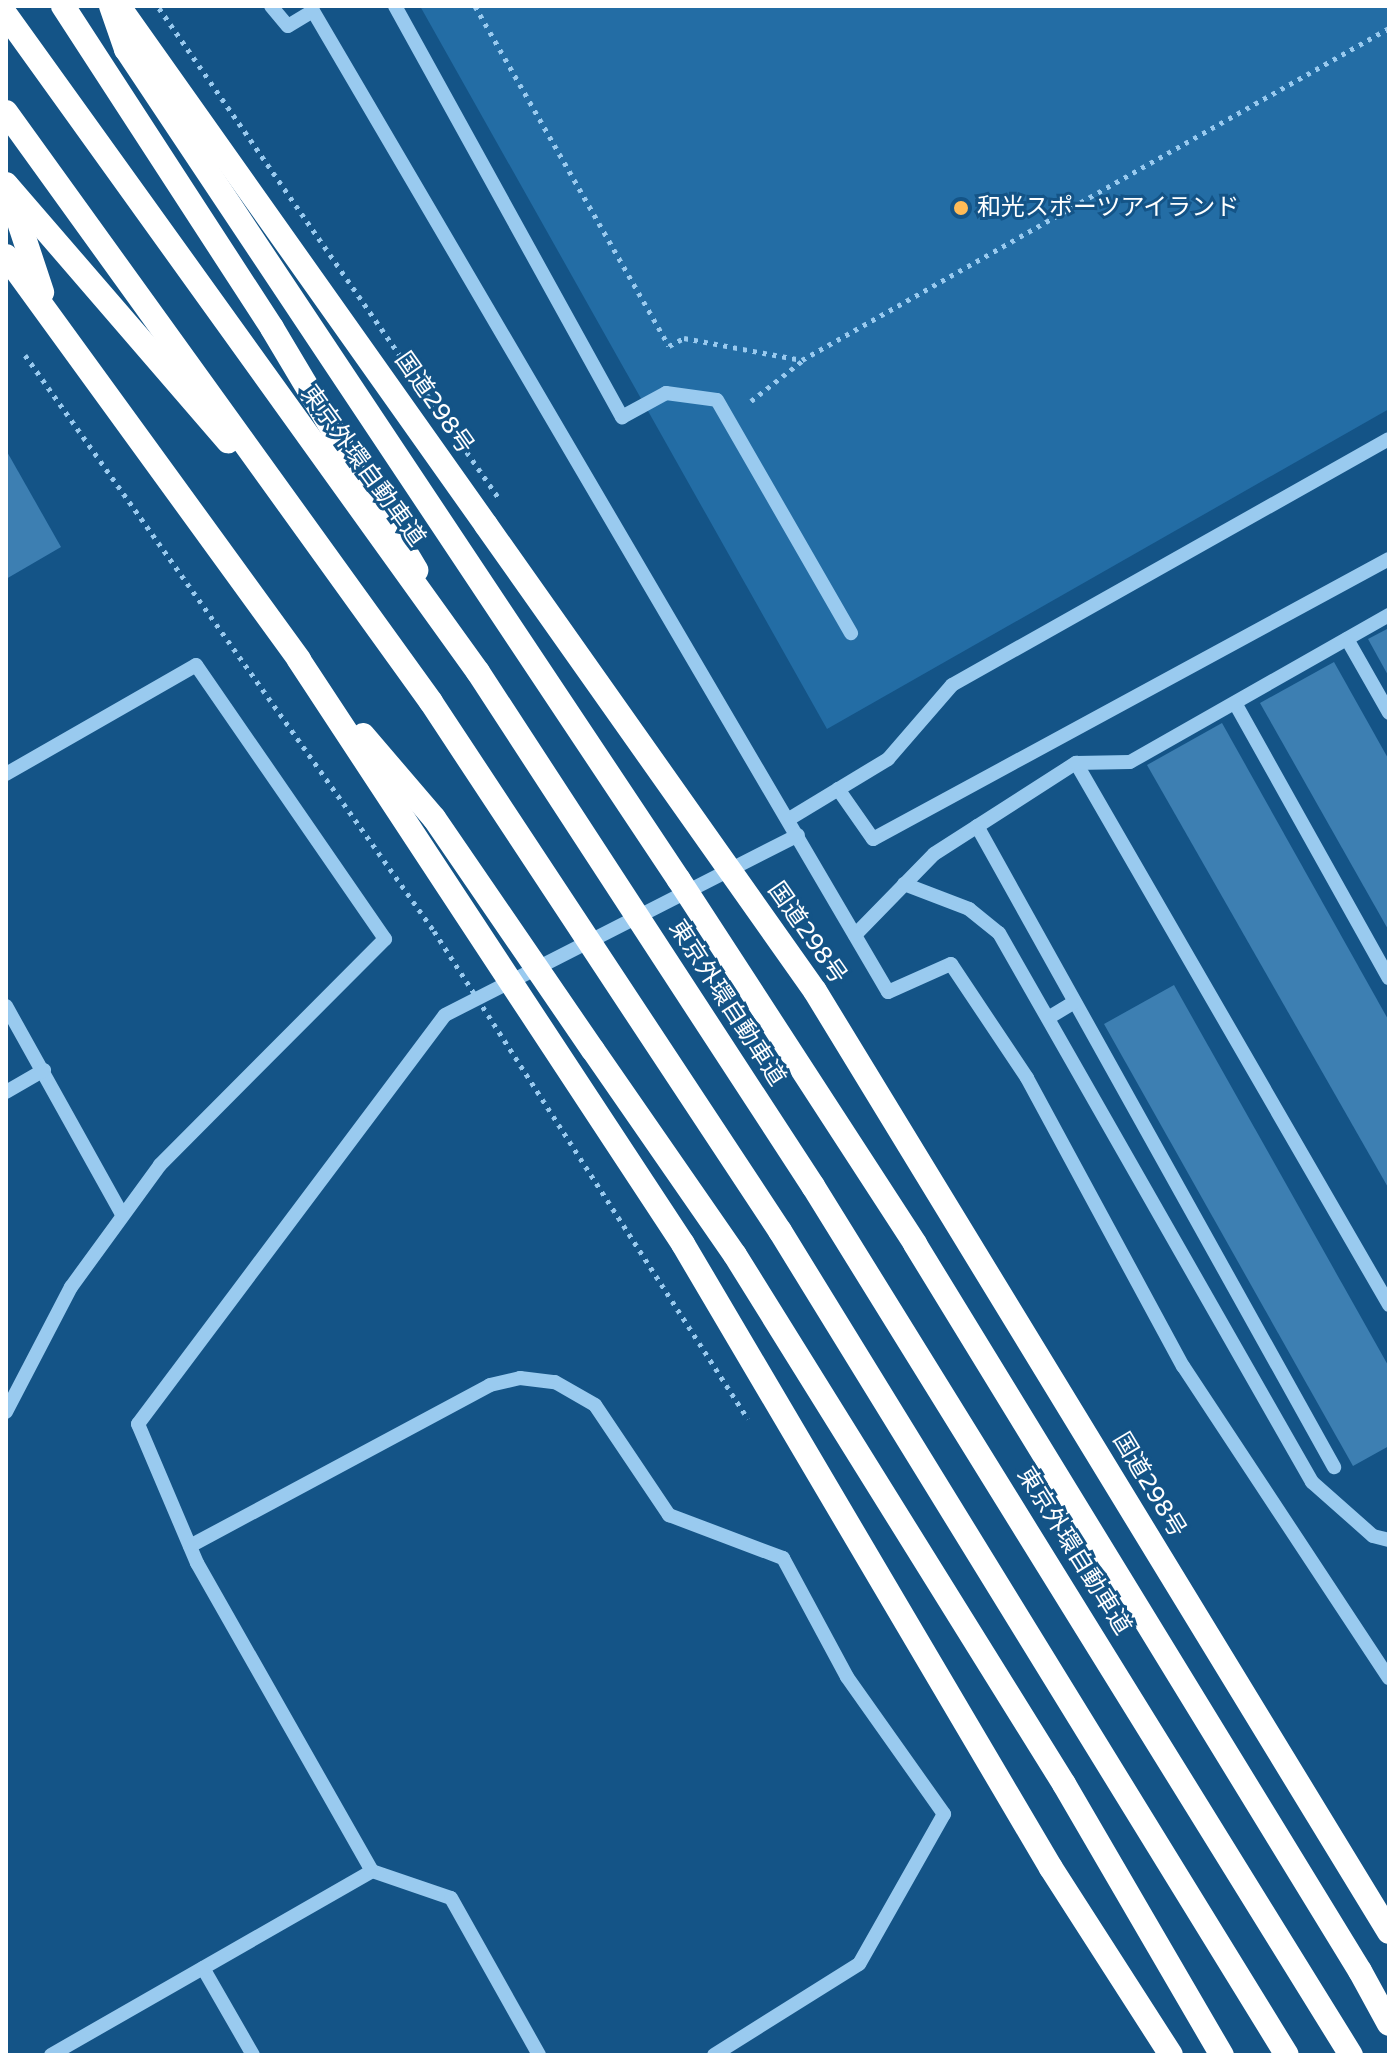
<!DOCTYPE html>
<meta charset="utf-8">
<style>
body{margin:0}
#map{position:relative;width:1395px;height:2061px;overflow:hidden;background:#145487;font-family:"Varela Round","Noto Sans JP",sans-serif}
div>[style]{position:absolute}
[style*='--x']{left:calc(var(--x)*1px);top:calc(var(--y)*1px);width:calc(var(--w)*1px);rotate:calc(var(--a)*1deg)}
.green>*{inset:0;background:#236da5}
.building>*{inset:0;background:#3d7fb2}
.path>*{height:5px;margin-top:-2.5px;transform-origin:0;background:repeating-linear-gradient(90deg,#99caef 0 4px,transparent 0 10px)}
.minor>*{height:14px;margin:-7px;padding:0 7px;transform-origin:7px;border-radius:7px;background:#99caef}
.highway>*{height:24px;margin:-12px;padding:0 12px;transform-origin:12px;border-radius:12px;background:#fff}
.path-bridge>*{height:5px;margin-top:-2.5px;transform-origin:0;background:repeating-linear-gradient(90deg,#99caef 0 4px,transparent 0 10px)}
.highway-bridge>*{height:24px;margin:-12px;padding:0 12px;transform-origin:12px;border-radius:12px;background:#fff}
.dots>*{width:22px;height:22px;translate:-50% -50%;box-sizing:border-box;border:4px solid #145487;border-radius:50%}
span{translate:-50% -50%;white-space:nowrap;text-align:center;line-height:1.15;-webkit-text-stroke:6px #145487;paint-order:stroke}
.poi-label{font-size:24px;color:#fff}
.left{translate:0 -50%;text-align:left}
.street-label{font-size:24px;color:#fff}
.frame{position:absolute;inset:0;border:8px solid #fff;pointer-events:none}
</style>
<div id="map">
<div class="green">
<i style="clip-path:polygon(420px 6px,1389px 6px,1389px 409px,827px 729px)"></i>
</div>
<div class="building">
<i style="clip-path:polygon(6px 450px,61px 547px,6px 579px)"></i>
<i style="clip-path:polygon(1389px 628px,1389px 677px,1368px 639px)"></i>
<i style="clip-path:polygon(1334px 662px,1389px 760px,1389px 931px,1260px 703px)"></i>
<i style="clip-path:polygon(1222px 723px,1389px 1021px,1389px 1189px,1147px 765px)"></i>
<i style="clip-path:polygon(1174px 985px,1389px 1367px,1389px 1446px,1353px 1466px,1104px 1024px)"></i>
</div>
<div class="path">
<i style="--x:475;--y:6;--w:391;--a:60.3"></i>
<i style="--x:669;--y:346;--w:17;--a:-28"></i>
<i style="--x:684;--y:338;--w:120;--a:10.6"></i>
<i style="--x:802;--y:360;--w:674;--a:-29.49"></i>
<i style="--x:751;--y:401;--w:65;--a:-38.1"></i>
</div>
<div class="minor">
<i style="--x:271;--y:6;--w:26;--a:50"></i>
<i style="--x:288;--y:26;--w:29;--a:-31"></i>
<i style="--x:313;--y:11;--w:1137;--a:59.62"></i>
<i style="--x:888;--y:992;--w:69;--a:-24"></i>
<i style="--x:951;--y:964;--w:137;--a:56.3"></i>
<i style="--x:1027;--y:1078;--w:328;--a:61.6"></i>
<i style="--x:1183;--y:1366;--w:374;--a:56.6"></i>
<i style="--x:395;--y:6;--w:470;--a:61.1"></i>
<i style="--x:622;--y:417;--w:50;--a:-28.6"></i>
<i style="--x:666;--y:393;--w:51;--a:7.8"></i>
<i style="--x:717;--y:400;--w:269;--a:60.1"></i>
<i style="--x:1347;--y:639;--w:85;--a:60.4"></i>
<i style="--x:1235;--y:703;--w:315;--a:60.8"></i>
<i style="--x:1076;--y:763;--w:626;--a:59.99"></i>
<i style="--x:6;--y:774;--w:219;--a:-29.8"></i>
<i style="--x:196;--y:665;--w:333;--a:55.4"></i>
<i style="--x:385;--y:939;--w:319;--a:134.9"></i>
<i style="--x:160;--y:1165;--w:151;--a:126.1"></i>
<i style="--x:71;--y:1287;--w:141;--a:117.5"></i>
<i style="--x:838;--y:789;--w:61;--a:55"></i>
<i style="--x:873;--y:839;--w:587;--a:-28.49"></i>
<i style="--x:789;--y:819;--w:116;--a:-31.2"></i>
<i style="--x:888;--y:759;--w:98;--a:-49.1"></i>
<i style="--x:952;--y:685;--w:501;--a:-29.38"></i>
<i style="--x:977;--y:826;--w:734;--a:60.88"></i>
<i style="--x:904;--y:884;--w:70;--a:21"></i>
<i style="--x:969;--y:909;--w:38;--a:39"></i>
<i style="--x:999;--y:933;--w:632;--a:60.31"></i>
<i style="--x:1312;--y:1482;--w:81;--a:41.5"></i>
<i style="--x:1373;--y:1536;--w:16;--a:14"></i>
<i style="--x:855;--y:935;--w:113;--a:-45.7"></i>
<i style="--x:934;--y:854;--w:169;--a:-32.7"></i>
<i style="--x:1076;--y:763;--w:54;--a:-1.1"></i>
<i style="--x:1130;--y:762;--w:298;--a:-29.6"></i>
<i style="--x:6;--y:1006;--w:238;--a:60.9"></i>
<i style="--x:1048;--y:1018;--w:31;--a:-31"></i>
<i style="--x:6;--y:1092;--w:44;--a:-30.1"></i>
<i style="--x:190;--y:1546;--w:340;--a:-28.2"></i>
<i style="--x:490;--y:1385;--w:31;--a:-13"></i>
<i style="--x:520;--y:1378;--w:35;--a:7"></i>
<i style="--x:555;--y:1382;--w:46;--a:29.9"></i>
<i style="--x:595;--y:1405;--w:133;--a:56.1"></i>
<i style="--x:669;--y:1515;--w:122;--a:20.7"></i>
<i style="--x:783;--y:1558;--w:135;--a:61.7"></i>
<i style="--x:847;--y:1677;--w:168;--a:54.7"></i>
<i style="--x:944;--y:1814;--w:172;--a:119.5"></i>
<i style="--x:859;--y:1964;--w:171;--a:147.9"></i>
<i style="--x:372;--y:1871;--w:83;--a:18.9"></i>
<i style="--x:451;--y:1898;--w:180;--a:60.7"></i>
<i style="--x:203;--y:1968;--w:100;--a:60.1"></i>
<i style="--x:51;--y:2055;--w:370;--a:-29.8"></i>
<i style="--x:372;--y:1871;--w:354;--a:-119.6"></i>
<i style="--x:197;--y:1563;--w:151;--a:-113"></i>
<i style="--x:138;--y:1424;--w:511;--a:-53.11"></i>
<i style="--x:445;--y:1015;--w:396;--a:-27"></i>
</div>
<div class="highway">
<i style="--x:63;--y:6;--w:384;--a:57"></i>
<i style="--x:272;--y:328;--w:282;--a:59.2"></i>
<i style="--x:111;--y:6;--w:46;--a:70.8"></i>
<i style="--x:126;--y:49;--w:998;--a:56.36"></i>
<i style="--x:120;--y:8;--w:633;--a:54.7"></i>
<i style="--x:7;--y:186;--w:112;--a:71.7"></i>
<i style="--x:6;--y:256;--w:499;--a:54"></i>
<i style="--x:593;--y:1050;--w:249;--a:55.3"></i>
<i style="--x:735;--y:1255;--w:623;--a:58.12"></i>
<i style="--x:1064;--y:1784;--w:314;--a:59.8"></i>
<i style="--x:1360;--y:1971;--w:60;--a:61.3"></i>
</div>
<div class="path-bridge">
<i style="--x:159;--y:8;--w:595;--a:55.27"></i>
<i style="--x:25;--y:355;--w:706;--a:54.62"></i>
<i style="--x:434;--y:931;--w:580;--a:57.24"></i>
</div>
<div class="highway-bridge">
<i style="--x:6;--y:15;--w:809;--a:54.31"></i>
<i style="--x:478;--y:672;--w:614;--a:56.91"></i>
<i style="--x:813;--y:1186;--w:1022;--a:58.24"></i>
<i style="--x:6;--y:112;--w:727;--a:54.23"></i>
<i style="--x:431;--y:702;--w:634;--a:56.59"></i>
<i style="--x:780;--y:1231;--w:967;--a:58.4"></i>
<i style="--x:6;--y:184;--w:340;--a:49.2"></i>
<i style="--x:486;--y:525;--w:570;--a:54.78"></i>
<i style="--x:815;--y:991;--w:1102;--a:58.62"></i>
<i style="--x:299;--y:660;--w:699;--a:56.67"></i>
<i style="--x:683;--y:1244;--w:724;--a:59.47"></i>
<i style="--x:1051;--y:1868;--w:222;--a:57.3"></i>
<i style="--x:363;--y:735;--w:109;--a:49.5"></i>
<i style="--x:434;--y:818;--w:281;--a:55.6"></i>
<i style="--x:679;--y:880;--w:434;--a:57"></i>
<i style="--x:915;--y:1244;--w:852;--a:58.53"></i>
</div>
<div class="dots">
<i style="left:961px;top:208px;background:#ffbb57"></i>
</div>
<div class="poi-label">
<span class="left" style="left:977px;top:208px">和光スポーツアイランド</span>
</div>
<div class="street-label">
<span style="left:434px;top:403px;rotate:55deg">国道298号</span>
<span style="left:363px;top:466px;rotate:54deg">東京外環自動車道</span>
<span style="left:807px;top:933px;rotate:55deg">国道298号</span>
<span style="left:727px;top:1003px;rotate:57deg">東京外環自動車道</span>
<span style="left:1149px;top:1485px;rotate:59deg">国道298号</span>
<span style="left:1074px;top:1551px;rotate:58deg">東京外環自動車道</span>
</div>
<div class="frame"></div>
</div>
